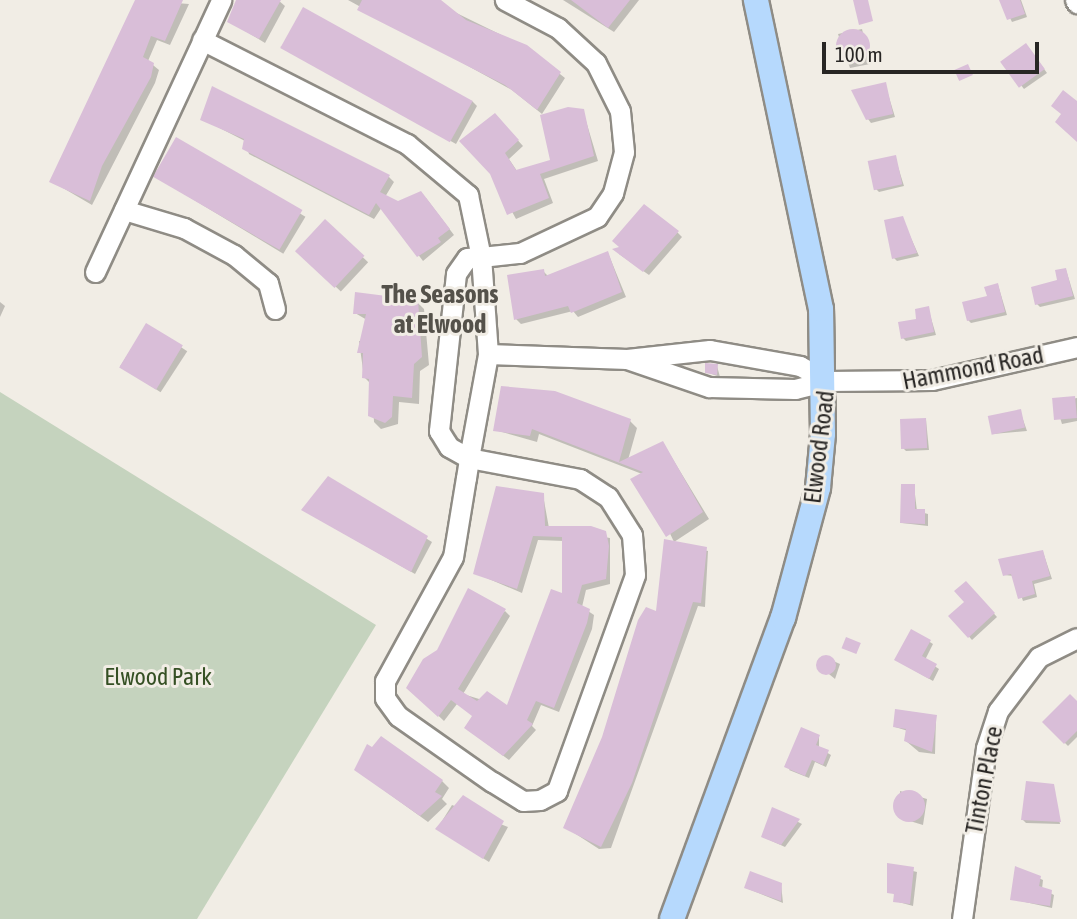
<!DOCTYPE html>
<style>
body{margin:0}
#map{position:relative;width:1077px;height:919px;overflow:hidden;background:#f1ede5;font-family:"Asap Condensed",sans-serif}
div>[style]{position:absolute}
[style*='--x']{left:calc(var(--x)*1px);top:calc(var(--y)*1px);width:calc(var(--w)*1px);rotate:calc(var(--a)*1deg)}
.green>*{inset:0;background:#c5d3be}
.shadow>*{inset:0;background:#0003;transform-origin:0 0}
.building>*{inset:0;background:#d9bed8;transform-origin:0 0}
.round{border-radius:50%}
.roads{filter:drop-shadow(2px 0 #8f8c85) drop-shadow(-2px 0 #8f8c85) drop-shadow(0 2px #8f8c85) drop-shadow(0 -2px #8f8c85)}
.minor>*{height:19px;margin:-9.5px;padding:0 9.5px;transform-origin:9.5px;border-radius:9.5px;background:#fff}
.major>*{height:24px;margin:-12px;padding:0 12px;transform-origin:12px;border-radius:12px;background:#b6d9fd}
span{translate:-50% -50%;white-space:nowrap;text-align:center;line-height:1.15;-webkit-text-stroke:6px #f1ede5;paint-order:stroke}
.street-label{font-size:24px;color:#282624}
.park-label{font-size:24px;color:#355024}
.neighbourhood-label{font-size:26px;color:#54514a;font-weight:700}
.scale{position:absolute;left:822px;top:42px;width:217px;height:32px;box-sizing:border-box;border:4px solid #282624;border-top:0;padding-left:9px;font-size:21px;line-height:24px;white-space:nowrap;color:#282624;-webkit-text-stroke:5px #f1ede5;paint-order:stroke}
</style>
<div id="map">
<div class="green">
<i style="clip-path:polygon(0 392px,376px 625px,197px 919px,0 919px)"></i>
</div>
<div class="shadow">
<i style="clip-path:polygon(136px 0,189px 4px,170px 45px,157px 40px,148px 61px,159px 70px,155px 83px,92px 205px,51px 181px)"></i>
<i style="clip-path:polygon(241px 0,278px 0,285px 6px,265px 43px,229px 21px)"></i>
<i style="clip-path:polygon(348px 0,430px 0,526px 47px,565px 78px,542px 114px,512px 90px)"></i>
<i style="clip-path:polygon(563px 0,639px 0,614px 32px)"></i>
<i style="clip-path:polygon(1001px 0,1021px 0,1027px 17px,1012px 22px)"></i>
<i style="clip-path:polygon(862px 29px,870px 64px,850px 68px,838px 34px)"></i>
<i style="clip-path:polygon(280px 46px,472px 101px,477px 106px,456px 144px)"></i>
<i style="clip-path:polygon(1029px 48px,1047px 73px,1024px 89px,1002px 61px)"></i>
<i style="clip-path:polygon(885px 84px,895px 117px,871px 123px,868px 119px)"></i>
<i style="clip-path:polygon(583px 111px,598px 161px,544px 179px,553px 203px,516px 219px,491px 173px,495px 115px,523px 146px,509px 159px,517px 171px,553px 161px)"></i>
<i style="clip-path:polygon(202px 119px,389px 177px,394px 182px,385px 197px,398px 203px,426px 198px,454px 235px,423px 261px,382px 207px,374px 219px,249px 154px,245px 141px)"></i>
<i style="left:176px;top:139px;width:151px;height:43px;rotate:31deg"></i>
<i style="clip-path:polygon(895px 157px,904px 186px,879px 192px,876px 189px)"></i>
<i style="clip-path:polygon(902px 218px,919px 256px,897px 261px,894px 258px)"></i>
<i style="left:325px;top:222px;width:59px;height:40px;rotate:43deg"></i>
<i style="clip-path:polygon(677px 232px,682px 237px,649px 275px,619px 254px)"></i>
<i style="clip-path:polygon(608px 253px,626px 297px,578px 317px,573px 311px,521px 324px,516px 319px,543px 271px,549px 277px)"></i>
<i style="clip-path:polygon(1066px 270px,1075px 299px,1040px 307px,1037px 304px)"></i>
<i style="clip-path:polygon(998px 285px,1007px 315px,971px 323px,968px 320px)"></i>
<i style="clip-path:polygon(0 302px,5px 306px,0 317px)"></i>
<i style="clip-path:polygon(417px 302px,424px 309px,429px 365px,420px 371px,419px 404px,399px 402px,398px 424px,381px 429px,374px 422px,372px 385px,364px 377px,359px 341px,366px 341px,367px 320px,355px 313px)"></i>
<i style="clip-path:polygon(928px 308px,936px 335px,906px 341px,903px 338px)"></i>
<i style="left:147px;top:325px;width:48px;height:49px;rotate:33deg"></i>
<i style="clip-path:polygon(717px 366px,720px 377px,706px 372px)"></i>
<i style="clip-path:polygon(1077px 398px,1077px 421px,1062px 424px,1055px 402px)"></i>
<i style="clip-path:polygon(1020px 411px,1027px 431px,993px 434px)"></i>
<i style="clip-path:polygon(926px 420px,929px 450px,906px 451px,903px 448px)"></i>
<i style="clip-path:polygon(630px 421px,637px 428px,628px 460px,663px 443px,709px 519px,674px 542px,642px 474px,539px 434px,537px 442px,495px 430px)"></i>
<i style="clip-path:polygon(328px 478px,432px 542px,415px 574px,303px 510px)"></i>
<i style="clip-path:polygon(914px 486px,917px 511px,928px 514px,928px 526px,902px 523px)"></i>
<i style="clip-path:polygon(497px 488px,543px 495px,549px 528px,610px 538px,610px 584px,586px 590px,582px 607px,594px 615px,592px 629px,559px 712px,541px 705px,532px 726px,536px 730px,509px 760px,471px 732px,474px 716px,457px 704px,444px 721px,408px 687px,505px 611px,510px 616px,463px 694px,508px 708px,564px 595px,564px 541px,538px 540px,522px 593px,475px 573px)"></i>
<i style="clip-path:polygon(666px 541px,708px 551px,705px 607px,698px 606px,611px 848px,599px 849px,565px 827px,658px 613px)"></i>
<i style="clip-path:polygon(1043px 552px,1052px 579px,1034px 584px,1037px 597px,1023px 601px,1014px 576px,1004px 575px)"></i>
<i style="clip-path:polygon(966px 583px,997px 617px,972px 640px,951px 616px,966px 602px)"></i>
<i style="clip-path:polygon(912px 631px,933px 644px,925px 660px,939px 669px,933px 681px,896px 660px)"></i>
<i style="clip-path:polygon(822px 656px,840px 664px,835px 679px,818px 665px)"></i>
<i style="clip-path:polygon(1077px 703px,1077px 737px,1068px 746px,1044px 722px)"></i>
<i style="clip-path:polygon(936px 717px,935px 754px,919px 752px,906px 741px,908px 731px,895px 727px)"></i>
<i style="clip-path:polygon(819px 736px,819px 748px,831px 755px,826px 767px,815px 762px,809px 778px,789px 770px)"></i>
<i style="clip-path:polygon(356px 770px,442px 781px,449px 788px,442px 799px,447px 804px,428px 822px)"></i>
<i style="clip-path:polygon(1053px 786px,1060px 824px,1026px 823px,1023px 820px)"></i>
<i style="clip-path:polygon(900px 791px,927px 799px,923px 825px,900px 818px)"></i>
<i style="clip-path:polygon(452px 805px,508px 827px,489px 862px,437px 829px)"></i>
<i style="clip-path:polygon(773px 809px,802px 824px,785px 847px,763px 837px)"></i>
<i style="clip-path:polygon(889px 865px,917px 872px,913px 906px,895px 901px)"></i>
<i style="clip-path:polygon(1016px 868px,1043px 880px,1042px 889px,1054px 895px,1052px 908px,1012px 899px)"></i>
<i style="clip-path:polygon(781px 884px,783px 903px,746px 888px)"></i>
</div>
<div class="building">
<i style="clip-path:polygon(135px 0,183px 0,165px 41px,151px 36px,143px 57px,154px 63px,151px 77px,102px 166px,90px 201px,49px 182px)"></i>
<i style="clip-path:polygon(236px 0,281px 0,259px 39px,227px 22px)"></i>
<i style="clip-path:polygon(362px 0,441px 0,466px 20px,527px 45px,561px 72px,537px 110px,505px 85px,357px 10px)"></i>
<i style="clip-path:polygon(571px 0,630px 0,608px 28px)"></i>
<i style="clip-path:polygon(853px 0,868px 0,873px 21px,859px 25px)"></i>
<i style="clip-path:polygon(999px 0,1020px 0,1025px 14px,1007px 20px)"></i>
<i style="left:303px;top:7px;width:194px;height:47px;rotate:29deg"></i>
<i class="round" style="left:836px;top:29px;width:34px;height:34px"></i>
<i style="left:1026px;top:43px;width:32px;height:32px;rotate:54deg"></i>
<i style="left:968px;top:64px;width:12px;height:15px;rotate:66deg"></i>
<i style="clip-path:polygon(886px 82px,893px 114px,866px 120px,851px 90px)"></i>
<i style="clip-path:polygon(212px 86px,390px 175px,380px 192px,398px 201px,421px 191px,450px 229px,438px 238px,441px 242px,417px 257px,376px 203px,369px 215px,242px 149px,244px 139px,200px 120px)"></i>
<i style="clip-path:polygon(1063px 90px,1077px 101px,1077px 142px,1055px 122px,1061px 114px,1051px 106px)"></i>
<i style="clip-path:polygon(568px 107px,584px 109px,594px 156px,540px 174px,549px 198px,507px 215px,490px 174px,459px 141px,495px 113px,519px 140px,505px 153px,516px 170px,550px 160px,540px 115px)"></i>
<i style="left:176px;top:137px;width:146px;height:46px;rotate:30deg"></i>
<i style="left:896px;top:155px;width:30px;height:29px;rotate:78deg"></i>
<i style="clip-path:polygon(644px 204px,679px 231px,643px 272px,612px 249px,619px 247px,612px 241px)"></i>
<i style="clip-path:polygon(903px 216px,917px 253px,892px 259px,884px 220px)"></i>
<i style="left:325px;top:219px;width:54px;height:44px;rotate:43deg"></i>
<i style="clip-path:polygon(608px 251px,622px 292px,571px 313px,568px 306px,514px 320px,507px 275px,544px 269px,545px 276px)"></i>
<i style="clip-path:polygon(1066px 268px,1073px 296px,1035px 305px,1031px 287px,1057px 280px,1055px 270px)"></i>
<i style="clip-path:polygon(998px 283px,1005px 312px,967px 321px,962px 302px,987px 296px,984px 287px)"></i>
<i style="clip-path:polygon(355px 292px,418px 300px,422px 357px,414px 364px,412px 398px,393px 396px,392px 417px,385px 423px,368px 416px,369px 379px,362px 378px,363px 353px,357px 353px,366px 314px,353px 314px)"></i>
<i style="clip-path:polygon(929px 306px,934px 332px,901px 339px,898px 322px,916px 319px,915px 309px)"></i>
<i style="left:146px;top:323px;width:43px;height:52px;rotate:31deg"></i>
<i style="clip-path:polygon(705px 363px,718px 364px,717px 375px,705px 373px)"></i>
<i style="clip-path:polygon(501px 386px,555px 391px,631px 419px,619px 462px,663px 441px,703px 512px,666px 537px,630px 479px,643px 472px,532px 429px,530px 436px,493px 431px)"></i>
<i style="left:1075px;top:396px;width:22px;height:23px;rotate:85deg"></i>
<i style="left:1021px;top:409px;width:19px;height:34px;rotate:78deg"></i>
<i style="left:926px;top:418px;width:30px;height:26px;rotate:88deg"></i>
<i style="clip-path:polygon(328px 476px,428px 536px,411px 572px,301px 510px)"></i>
<i style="clip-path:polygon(901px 484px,915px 484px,915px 509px,925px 509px,925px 524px,900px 523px)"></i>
<i style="clip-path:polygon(496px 486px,544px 493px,545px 526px,591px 526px,606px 531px,609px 546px,606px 579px,582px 585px,577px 603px,590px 609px,587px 623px,554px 708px,536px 701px,527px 720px,533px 724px,503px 756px,464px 728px,472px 716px,451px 700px,438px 717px,406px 688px,423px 659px,437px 650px,468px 588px,506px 609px,458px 689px,477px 701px,487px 691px,507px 705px,551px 589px,562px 593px,562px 537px,533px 536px,517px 589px,473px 574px)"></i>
<i style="clip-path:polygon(664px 539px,707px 547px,701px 603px,693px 602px,632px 783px,601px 847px,563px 828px,602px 737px,638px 620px,646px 607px,656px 611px)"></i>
<i style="clip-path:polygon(1043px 550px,1050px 576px,1032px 581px,1035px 594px,1018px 599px,1011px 574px,1003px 576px,998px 559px)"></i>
<i style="clip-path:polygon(966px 581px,995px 613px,968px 638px,948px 616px,964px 602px,954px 591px)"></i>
<i style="clip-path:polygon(911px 629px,931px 640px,922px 656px,937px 664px,929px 679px,894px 660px)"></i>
<i style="left:846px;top:637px;width:16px;height:12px;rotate:22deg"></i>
<i class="round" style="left:816px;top:655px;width:20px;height:20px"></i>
<i style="clip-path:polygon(1070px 694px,1077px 701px,1077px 731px,1064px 744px,1042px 722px)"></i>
<i style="clip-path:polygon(895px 709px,937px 715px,932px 752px,904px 741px,906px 729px,893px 727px)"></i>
<i style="clip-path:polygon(801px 727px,820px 735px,816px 745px,829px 750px,823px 765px,812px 760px,805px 776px,784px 767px)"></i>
<i style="clip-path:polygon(381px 736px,443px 780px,435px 792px,442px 796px,420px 816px,354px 770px,367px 744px,372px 747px)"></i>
<i style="clip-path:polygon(1026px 781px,1054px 784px,1061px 822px,1021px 820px)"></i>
<i class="round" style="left:893px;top:790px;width:32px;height:32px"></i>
<i style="clip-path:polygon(463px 795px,504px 821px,483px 859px,435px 829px)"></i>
<i style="clip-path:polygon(772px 807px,800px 819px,781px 845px,761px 837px)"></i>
<i style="clip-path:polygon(887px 863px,914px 867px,910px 904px,893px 902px,894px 894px,887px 893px)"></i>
<i style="clip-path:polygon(1015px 866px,1041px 876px,1039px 886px,1052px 890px,1050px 906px,1010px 900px)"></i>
<i style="clip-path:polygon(750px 871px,782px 883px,781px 901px,744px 888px)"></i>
</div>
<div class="roads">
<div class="minor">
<i style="--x:1075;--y:0;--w:4;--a:56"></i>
<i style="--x:202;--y:40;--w:230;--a:26.9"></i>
<i style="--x:407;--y:144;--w:80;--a:39.9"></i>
<i style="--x:468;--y:195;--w:63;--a:78.2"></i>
<i style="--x:481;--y:257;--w:14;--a:176"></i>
<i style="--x:467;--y:258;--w:19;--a:125"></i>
<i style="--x:456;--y:274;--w:158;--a:96.2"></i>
<i style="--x:439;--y:431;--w:19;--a:58"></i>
<i style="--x:449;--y:447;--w:23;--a:29"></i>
<i style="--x:469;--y:458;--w:113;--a:10.7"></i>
<i style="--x:580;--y:479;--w:33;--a:33"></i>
<i style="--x:608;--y:497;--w:45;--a:57.7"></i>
<i style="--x:632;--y:535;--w:40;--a:85.7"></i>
<i style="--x:635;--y:575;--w:230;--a:109.9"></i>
<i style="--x:557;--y:791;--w:19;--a:152"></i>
<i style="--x:540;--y:800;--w:17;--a:177"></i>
<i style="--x:523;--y:801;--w:36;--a:-148"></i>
<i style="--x:492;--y:782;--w:115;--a:-144.9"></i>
<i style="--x:398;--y:716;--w:22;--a:-126"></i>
<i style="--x:385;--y:698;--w:17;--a:-90"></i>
<i style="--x:385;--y:681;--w:141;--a:-61.3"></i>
<i style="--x:453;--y:557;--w:80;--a:-80.7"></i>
<i style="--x:466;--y:478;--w:20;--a:-81"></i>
<i style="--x:469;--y:458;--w:106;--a:-79.6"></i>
<i style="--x:488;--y:354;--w:97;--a:-94.1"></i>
<i style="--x:481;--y:257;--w:39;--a:-6"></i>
<i style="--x:520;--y:253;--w:85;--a:-25.1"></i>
<i style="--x:597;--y:217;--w:29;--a:-56"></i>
<i style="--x:613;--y:193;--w:42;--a:-75"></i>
<i style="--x:624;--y:152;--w:41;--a:-95.6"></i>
<i style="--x:620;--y:111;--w:54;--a:-116.6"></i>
<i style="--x:596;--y:63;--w:52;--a:-137.4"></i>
<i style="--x:558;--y:28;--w:60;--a:-152.2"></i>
<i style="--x:124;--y:210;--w:63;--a:16.7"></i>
<i style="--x:184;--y:228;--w:57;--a:28.4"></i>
<i style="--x:234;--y:255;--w:44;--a:39.5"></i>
<i style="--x:268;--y:283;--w:27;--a:75"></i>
<i style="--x:95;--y:272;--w:300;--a:-65.1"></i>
<i style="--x:488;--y:354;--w:139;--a:2.1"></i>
<i style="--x:627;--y:359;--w:83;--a:-6.2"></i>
<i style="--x:710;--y:350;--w:91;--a:10.1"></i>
<i style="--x:800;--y:366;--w:31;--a:29"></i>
<i style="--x:627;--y:359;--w:87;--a:18.9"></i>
<i style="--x:709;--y:387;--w:86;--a:1.3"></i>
<i style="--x:795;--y:389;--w:33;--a:-14"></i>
<i style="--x:827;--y:381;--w:105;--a:-0.5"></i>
<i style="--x:932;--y:380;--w:149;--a:-12.8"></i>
<i style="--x:962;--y:919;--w:173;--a:-82"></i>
<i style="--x:986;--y:748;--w:39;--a:-72"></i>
<i style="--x:998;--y:711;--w:68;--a:-52.8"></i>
<i style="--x:1039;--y:657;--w:42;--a:-26.6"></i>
</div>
<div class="major">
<i style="--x:672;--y:919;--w:321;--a:-69.8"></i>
<i style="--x:783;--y:618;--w:135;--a:-74.9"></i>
<i style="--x:818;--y:488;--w:54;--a:-84.7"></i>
<i style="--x:823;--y:434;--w:125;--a:-90.9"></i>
<i style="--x:821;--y:309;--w:316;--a:-101.9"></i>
</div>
</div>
<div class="street-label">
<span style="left:973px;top:368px;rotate:-11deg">Hammond Road</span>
<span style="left:819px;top:447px;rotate:-83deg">Elwood Road</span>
<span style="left:984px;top:780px;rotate:-79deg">Tinton Place</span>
</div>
<div class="park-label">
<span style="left:158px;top:677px">Elwood Park</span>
</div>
<div class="neighbourhood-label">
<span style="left:440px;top:310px">The Seasons<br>at Elwood</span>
</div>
<div class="scale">100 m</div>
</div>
